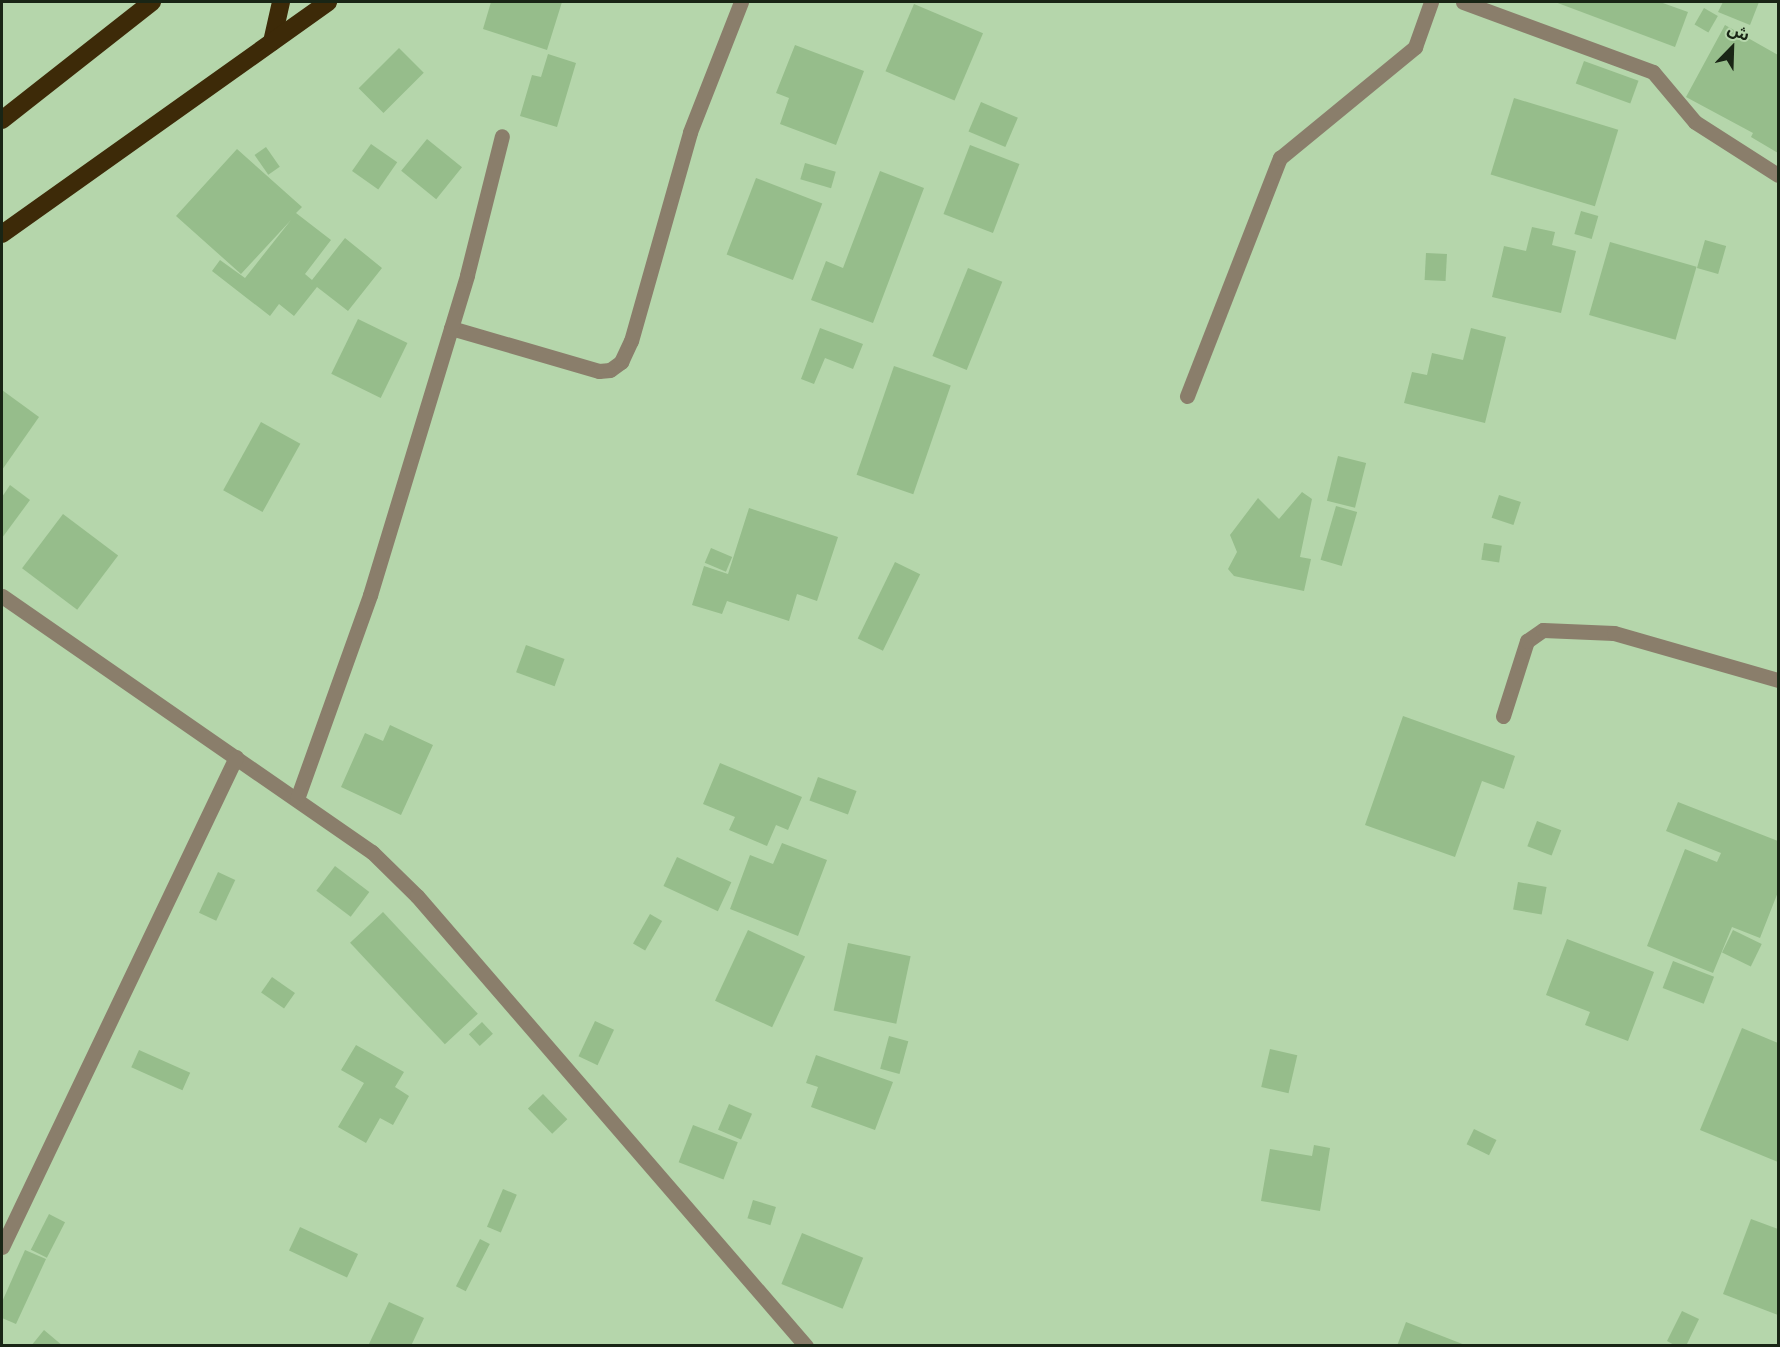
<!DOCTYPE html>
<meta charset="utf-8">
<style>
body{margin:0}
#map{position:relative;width:1780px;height:1347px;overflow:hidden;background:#b5d6ab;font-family:"Exo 2","Noto Sans Arabic",sans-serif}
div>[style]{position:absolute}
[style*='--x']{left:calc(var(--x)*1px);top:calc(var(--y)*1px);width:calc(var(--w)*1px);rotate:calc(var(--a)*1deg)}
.building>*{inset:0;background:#96bd8b;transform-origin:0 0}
.minor>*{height:15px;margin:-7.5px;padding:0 7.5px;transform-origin:7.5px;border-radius:7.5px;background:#8a7e6b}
.highway>*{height:18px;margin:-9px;padding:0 9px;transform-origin:9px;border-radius:9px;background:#3d2a08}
span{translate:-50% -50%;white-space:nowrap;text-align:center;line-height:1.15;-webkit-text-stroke:6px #b5d6ab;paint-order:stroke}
.frame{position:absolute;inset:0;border:3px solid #192515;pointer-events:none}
.north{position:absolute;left:1702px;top:18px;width:60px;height:60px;-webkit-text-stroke:4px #b5d6ab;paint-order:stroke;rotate:23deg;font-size:16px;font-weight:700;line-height:24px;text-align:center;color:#192515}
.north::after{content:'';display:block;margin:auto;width:21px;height:27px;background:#192515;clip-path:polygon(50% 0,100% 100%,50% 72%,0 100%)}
</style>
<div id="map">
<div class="building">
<i style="clip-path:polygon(491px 2px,562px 2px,547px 50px,483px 29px)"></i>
<i style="clip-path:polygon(1555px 2px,1660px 2px,1688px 12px,1675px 47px)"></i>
<i style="clip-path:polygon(1723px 2px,1759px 2px,1750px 25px,1718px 12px)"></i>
<i style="left:914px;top:4px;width:75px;height:73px;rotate:23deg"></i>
<i style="left:1704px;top:8px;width:16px;height:19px;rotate:30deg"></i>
<i style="clip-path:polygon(1725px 25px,1778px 55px,1778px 153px,1751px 137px,1753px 133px,1686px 97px)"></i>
<i style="clip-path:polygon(795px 45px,864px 71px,836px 145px,780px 124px,789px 98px,776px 93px)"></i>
<i style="left:399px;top:48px;width:35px;height:57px;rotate:45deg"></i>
<i style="clip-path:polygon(548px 54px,576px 63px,557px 127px,520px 116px,532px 75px,541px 77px)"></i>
<i style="left:1584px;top:61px;width:58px;height:24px;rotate:20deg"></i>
<i style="left:1514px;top:98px;width:109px;height:80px;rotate:17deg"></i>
<i style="left:981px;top:102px;width:40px;height:32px;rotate:23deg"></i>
<i style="left:427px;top:139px;width:45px;height:41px;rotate:39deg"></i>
<i style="left:371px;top:144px;width:32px;height:33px;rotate:35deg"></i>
<i style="left:970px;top:145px;width:53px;height:74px;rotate:21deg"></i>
<i style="left:266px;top:147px;width:24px;height:14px;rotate:55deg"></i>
<i style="clip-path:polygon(237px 149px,302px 207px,296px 213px,331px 240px,305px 274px,312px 280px,345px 238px,382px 268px,348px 311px,317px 287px,294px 316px,279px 304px,270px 316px,212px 271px,220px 260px,245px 278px,291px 220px,241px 274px,176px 216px)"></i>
<i style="left:805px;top:163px;width:32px;height:17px;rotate:16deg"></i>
<i style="clip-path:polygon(880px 171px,924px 188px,873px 323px,811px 300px,826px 261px,843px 268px)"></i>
<i style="left:756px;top:178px;width:71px;height:82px;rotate:21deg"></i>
<i style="left:1581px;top:211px;width:18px;height:24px;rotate:16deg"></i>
<i style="clip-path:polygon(1532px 227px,1555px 232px,1552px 245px,1576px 251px,1561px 313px,1492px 297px,1504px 246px,1526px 251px)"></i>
<i style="left:1705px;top:240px;width:22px;height:29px;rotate:16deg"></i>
<i style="left:1610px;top:242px;width:90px;height:76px;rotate:16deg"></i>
<i style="left:1426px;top:253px;width:21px;height:27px;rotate:3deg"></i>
<i style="left:968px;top:268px;width:37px;height:95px;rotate:22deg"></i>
<i style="left:358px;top:319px;width:55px;height:61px;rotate:26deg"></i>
<i style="clip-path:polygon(820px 328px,863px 344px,853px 369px,825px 358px,814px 384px,801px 379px)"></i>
<i style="clip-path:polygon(1471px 328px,1506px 337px,1485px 423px,1404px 403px,1412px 372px,1427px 375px,1432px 353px,1463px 360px)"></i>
<i style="left:894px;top:366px;width:60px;height:115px;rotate:19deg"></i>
<i style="clip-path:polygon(2px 390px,39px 417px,2px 470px)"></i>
<i style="left:261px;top:422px;width:45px;height:78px;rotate:29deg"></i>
<i style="left:1338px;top:456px;width:29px;height:46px;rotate:14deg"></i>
<i style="clip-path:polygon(10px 485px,30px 500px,2px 538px,2px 497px)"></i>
<i style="clip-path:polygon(1302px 492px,1312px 499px,1300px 557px,1311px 559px,1304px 591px,1234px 576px,1228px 569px,1237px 552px,1230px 535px,1258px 498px,1279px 519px)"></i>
<i style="left:1499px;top:495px;width:23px;height:24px;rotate:18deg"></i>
<i style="left:1336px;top:506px;width:22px;height:56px;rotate:16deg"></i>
<i style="clip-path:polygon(749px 508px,838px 537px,817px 601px,797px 594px,789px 621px,727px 601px,722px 614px,692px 605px,704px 566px,728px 574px)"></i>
<i style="left:63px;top:514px;width:69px;height:68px;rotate:37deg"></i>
<i style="left:1484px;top:543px;width:18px;height:17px;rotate:9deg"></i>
<i style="left:711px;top:548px;width:23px;height:16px;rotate:23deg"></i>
<i style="left:895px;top:562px;width:28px;height:85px;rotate:26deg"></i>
<i style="left:526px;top:645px;width:41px;height:29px;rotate:20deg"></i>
<i style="clip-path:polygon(1403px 716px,1515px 756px,1504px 789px,1482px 781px,1455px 857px,1365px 825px)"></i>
<i style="clip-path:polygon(390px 725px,433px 745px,401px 815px,341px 787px,365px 733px,383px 741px)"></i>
<i style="clip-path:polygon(720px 763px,802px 797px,788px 830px,776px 825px,767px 846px,729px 830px,735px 817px,703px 804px)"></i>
<i style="left:818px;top:777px;width:41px;height:25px;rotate:20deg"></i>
<i style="clip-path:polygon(1678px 802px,1778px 841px,1778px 892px,1760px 938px,1732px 927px,1713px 973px,1647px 946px,1685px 849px,1717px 862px,1721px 853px,1666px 831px)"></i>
<i style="left:1537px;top:821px;width:26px;height:27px;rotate:21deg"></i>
<i style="clip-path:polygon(782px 843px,827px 860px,798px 936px,730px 909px,750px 855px,773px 864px)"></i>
<i style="left:677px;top:857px;width:60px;height:32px;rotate:25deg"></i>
<i style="left:335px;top:866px;width:43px;height:31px;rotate:37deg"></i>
<i style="left:218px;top:872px;width:19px;height:45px;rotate:25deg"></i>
<i style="left:1518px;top:882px;width:29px;height:28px;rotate:10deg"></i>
<i style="left:383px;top:912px;width:139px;height:45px;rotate:47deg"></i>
<i style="left:650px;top:914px;width:14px;height:34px;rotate:30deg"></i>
<i style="left:748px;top:930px;width:63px;height:78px;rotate:25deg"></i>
<i style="left:1733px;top:930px;width:32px;height:25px;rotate:26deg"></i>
<i style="clip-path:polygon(1567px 939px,1654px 972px,1628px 1041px,1585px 1025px,1590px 1012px,1546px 995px)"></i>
<i style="left:848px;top:943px;width:64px;height:69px;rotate:12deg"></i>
<i style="left:1673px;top:961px;width:44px;height:29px;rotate:21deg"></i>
<i style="left:272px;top:977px;width:28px;height:19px;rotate:35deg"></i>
<i style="left:595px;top:1021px;width:21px;height:39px;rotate:25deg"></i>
<i style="left:482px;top:1022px;width:16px;height:18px;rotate:47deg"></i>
<i style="clip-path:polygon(1742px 1028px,1778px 1043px,1778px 1162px,1700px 1130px)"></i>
<i style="left:889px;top:1036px;width:20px;height:34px;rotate:15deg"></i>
<i style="clip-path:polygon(356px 1045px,404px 1072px,395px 1087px,409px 1096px,393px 1125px,380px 1118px,366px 1143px,338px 1127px,364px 1083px,341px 1070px)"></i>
<i style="left:1270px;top:1049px;width:28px;height:39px;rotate:13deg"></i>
<i style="left:139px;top:1050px;width:56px;height:19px;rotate:24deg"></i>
<i style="clip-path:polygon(816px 1055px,893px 1082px,875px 1130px,811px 1107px,818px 1087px,806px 1083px)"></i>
<i style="left:543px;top:1094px;width:35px;height:21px;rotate:46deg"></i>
<i style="left:729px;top:1104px;width:25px;height:28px;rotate:23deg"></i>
<i style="left:693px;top:1125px;width:48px;height:40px;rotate:21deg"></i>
<i style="left:1474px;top:1129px;width:25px;height:17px;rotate:26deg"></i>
<i style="clip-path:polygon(1314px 1145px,1330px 1148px,1320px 1211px,1261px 1201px,1270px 1149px,1312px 1156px)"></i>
<i style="left:503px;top:1189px;width:15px;height:41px;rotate:23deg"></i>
<i style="left:753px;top:1200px;width:24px;height:19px;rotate:17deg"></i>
<i style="left:49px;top:1214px;width:18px;height:40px;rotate:27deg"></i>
<i style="clip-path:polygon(1751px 1219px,1778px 1229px,1778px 1315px,1723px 1294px)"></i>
<i style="left:300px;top:1227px;width:64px;height:26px;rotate:25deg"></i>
<i style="left:802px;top:1233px;width:66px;height:55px;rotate:22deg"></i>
<i style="left:480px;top:1239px;width:11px;height:53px;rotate:27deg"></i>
<i style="clip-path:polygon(25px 1250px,46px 1259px,16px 1324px,2px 1318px,2px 1302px)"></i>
<i style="clip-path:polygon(389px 1302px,424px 1318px,411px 1346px,368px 1346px)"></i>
<i style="clip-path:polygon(1682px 1311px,1699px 1319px,1686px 1346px,1676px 1346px,1667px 1341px)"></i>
<i style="clip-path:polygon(1406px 1322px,1465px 1345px,1465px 1346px,1397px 1346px)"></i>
<i style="clip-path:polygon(44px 1330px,63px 1346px,31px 1346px)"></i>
</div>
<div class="minor">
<i style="--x:1463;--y:2;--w:202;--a:20.2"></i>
<i style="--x:1653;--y:72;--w:65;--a:50"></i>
<i style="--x:1695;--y:122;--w:98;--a:32.6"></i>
<i style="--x:451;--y:328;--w:154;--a:16.2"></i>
<i style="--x:599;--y:371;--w:11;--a:-5"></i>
<i style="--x:610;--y:370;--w:14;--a:-36"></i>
<i style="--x:621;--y:362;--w:23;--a:-65"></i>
<i style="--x:631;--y:341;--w:217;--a:-74.2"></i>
<i style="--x:690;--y:132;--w:140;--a:-68.6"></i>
<i style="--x:1187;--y:396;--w:256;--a:-68.7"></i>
<i style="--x:1280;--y:158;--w:175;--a:-39.4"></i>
<i style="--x:1415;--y:47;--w:48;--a:-70.4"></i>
<i style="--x:2;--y:596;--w:450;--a:34.7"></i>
<i style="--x:372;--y:852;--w:63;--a:44.4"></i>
<i style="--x:417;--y:896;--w:595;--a:49.16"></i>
<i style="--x:1503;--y:716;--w:79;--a:-72.3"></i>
<i style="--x:1527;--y:641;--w:19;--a:-35"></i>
<i style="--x:1543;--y:630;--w:71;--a:2.4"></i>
<i style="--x:1614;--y:633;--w:171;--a:16"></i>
<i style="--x:297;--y:799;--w:217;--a:-70.3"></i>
<i style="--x:370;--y:595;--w:334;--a:-73.1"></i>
<i style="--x:467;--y:275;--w:143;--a:-75.9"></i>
<i style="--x:2;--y:1247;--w:543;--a:-64.47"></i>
</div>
<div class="highway">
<i style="--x:272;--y:42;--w:41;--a:-77.3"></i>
<i style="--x:2;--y:120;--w:191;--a:-38.2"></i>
<i style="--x:2;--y:234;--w:400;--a:-35.4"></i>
</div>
<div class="frame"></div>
<div class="north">ش</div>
</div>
